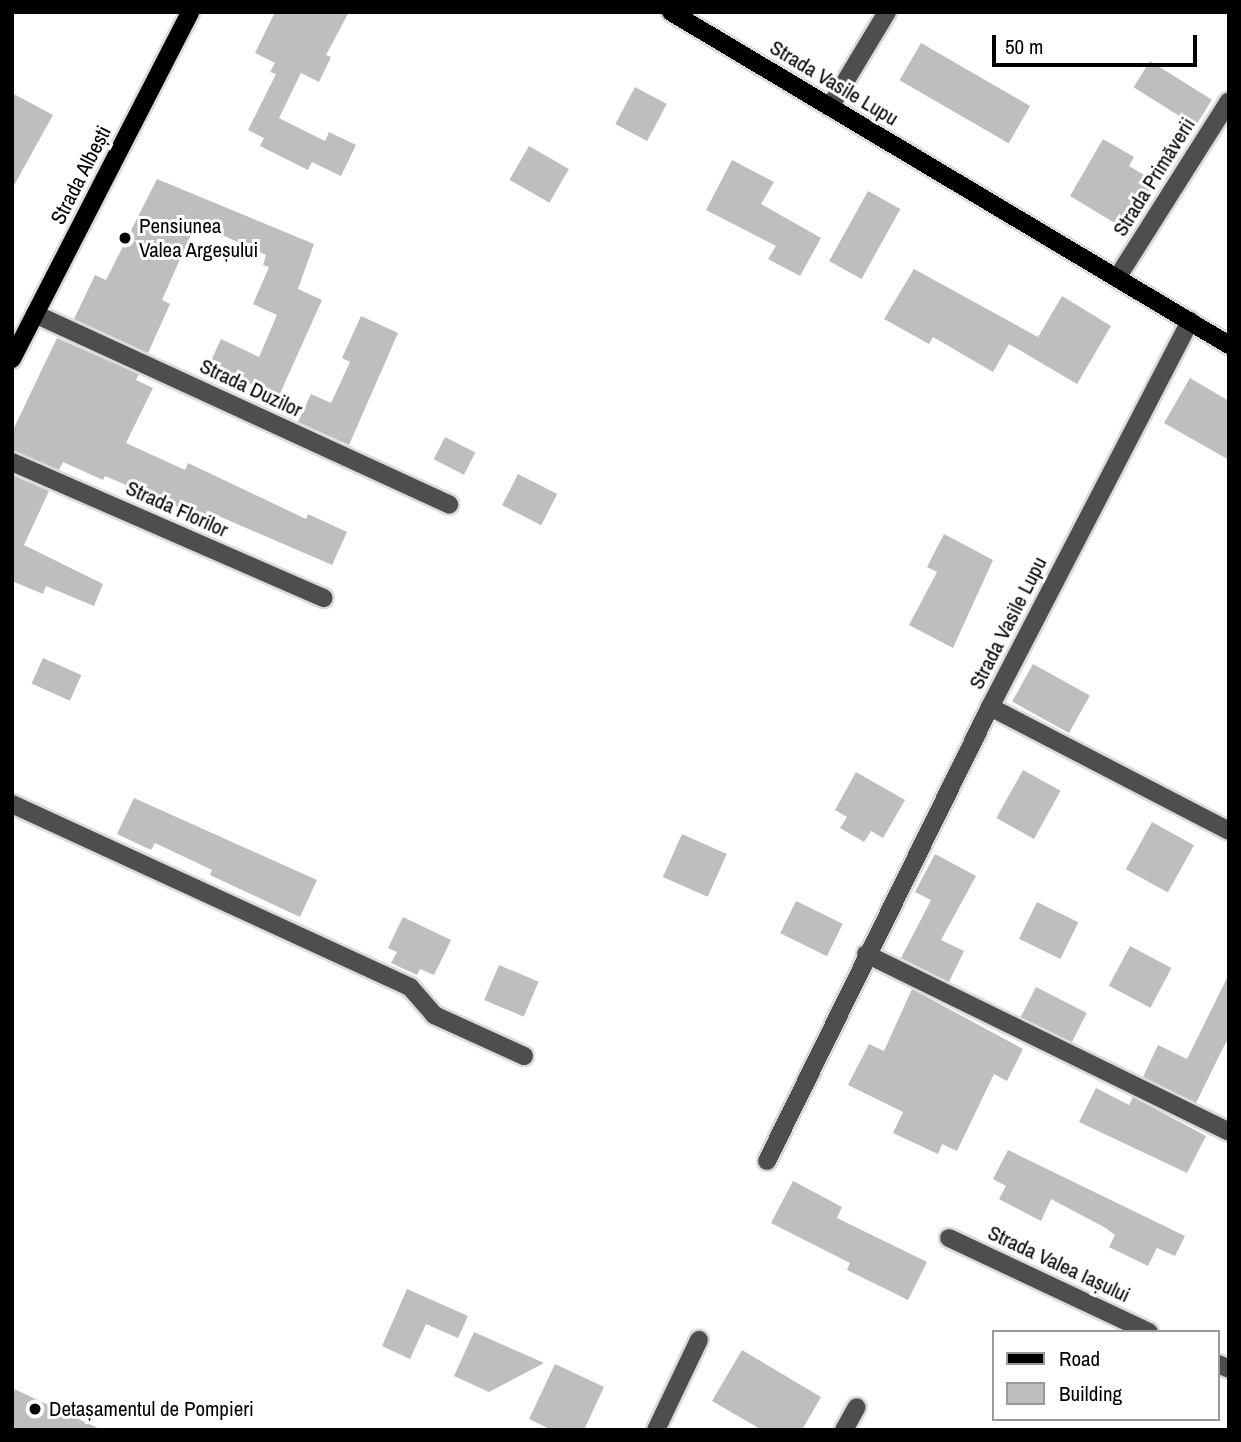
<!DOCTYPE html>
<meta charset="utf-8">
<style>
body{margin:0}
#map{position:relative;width:1241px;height:1442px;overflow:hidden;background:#fff;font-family:"Archivo Narrow",sans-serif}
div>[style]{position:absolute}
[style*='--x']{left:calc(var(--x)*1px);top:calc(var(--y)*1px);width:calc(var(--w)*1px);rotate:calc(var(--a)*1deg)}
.building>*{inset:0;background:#bebebe;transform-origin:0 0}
.roads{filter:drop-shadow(2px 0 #dbdbdb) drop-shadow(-2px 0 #dbdbdb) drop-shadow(0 2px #dbdbdb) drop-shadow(0 -2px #dbdbdb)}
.minor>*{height:18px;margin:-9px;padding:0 9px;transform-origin:9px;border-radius:9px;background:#4e4e4e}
.major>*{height:18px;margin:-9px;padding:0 9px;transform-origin:9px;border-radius:9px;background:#000}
.dots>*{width:19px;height:19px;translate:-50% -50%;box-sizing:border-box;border:4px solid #fff;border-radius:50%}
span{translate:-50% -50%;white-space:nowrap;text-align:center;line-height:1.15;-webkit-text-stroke:6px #fff;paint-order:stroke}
.street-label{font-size:21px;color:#000}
.poi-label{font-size:21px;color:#000}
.left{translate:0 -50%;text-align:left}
.frame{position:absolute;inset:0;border:14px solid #000;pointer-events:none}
.legend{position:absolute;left:992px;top:1330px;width:228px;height:91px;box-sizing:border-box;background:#fff;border:2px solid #999;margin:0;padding:9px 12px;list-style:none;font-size:21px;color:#000}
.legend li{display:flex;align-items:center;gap:14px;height:35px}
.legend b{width:35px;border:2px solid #999}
.scale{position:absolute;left:992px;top:35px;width:205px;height:32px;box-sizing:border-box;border:4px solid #000;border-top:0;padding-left:9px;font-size:21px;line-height:24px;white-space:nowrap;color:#000;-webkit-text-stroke:5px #fff;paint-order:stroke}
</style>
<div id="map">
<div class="building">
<i style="clip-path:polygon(275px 12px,349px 12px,326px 55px,331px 57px,319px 82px,301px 73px,279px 118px,325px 141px,329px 132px,356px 145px,341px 176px,312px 162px,308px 170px,260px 146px,264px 138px,248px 130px,276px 74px,270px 72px,275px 63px,255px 53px)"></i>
<i style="left:921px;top:43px;width:126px;height:43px;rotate:30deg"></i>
<i style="left:1150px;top:61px;width:73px;height:31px;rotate:32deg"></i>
<i style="left:635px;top:87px;width:36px;height:42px;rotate:28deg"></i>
<i style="clip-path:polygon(12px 93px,53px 115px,12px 189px)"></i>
<i style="clip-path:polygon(1103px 139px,1134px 157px,1129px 166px,1156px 182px,1128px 231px,1070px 196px)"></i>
<i style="left:529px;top:146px;width:46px;height:39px;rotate:30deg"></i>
<i style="clip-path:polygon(732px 160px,774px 182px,761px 204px,821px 238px,800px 276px,768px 259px,776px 246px,706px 210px)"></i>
<i style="clip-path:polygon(157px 179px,314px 244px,298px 289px,322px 300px,278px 398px,241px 379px,235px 390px,204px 376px,221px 339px,259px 357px,277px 315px,253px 304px,269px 267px,263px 265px,266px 255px,196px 223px,162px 300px,170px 304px,148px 353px,74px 319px,95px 275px,106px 280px)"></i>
<i style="left:868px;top:191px;width:37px;height:80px;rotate:29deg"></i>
<i style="clip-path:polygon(914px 269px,1038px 337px,1062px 296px,1111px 326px,1077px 384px,1009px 344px,993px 372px,933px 337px,929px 344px,884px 319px)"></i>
<i style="clip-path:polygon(361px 316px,398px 333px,349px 445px,298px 422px,311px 394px,331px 403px,350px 362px,342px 358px)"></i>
<i style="clip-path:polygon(57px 338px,139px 374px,136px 380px,153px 388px,126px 443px,185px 470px,188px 463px,306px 519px,308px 514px,347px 532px,332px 565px,207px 511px,204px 518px,105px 476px,103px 480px,63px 462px,59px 470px,12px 451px,12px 432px)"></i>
<i style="clip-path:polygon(1190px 378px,1229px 401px,1229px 460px,1164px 423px)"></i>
<i style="left:445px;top:437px;width:34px;height:25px;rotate:27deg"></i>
<i style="left:518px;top:474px;width:44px;height:35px;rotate:27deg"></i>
<i style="clip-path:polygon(12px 475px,49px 491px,24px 545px,103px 584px,94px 606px,46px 586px,43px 594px,12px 581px)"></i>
<i style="clip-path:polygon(944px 534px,993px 560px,953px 648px,909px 625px,937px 572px,927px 567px)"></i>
<i style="left:43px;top:658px;width:42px;height:28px;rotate:24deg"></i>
<i style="left:1033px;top:664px;width:65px;height:43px;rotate:29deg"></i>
<i style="left:1023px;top:770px;width:43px;height:55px;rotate:29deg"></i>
<i style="clip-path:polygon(856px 772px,905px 800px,883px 838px,871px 831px,864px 842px,840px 828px,847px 817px,835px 810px)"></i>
<i style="clip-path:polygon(134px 798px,317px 880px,300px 917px,210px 875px,212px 870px,155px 843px,151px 850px,117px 834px)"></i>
<i style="left:1152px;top:822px;width:48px;height:54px;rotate:29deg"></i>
<i style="left:682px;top:834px;width:49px;height:47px;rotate:24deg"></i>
<i style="clip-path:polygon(935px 854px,976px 876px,941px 940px,964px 951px,949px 982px,901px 958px,931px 900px,915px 892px)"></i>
<i style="left:796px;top:901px;width:52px;height:36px;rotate:26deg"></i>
<i style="left:1037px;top:902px;width:46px;height:41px;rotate:26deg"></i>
<i style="clip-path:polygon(403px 917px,451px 940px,434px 975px,420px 969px,417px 975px,391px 963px,397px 952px,388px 948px)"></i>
<i style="left:1130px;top:946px;width:47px;height:45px;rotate:28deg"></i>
<i style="left:499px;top:965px;width:43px;height:38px;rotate:23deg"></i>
<i style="clip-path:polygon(1229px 974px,1229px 1036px,1196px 1103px,1143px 1077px,1158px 1045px,1187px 1059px)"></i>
<i style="left:1036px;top:987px;width:57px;height:34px;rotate:27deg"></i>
<i style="clip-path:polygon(912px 989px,1023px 1049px,1007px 1081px,994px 1074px,957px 1151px,942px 1144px,938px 1154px,893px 1133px,903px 1112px,848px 1085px,869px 1044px,884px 1051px)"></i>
<i style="clip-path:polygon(1096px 1088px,1129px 1105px,1133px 1097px,1206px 1136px,1187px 1173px,1079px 1122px)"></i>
<i style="clip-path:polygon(1008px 1150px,1185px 1236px,1175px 1256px,1157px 1248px,1148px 1266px,1109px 1247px,1115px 1235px,1104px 1227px,1051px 1199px,1041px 1221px,999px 1199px,1006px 1186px,993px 1179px)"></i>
<i style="clip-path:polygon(793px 1181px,842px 1207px,837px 1218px,927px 1262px,908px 1300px,847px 1270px,850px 1263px,771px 1223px)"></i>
<i style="clip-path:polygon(407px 1289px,468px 1316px,458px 1338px,426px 1324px,410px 1359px,382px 1346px)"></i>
<i style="clip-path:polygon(474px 1332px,544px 1363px,489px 1392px,454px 1376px)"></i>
<i style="clip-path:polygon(742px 1350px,821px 1397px,802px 1430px,762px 1430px,712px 1401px)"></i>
<i style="clip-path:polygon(555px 1364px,604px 1387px,584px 1430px,552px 1430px,529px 1419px)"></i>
<i style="clip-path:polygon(12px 1388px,102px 1430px,12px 1430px)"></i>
</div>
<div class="roads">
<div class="minor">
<i style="--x:830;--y:107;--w:111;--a:-59"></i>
<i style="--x:1117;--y:278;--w:209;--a:-57.7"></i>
<i style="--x:35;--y:314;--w:456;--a:24.7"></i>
<i style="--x:12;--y:462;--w:340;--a:23.6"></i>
<i style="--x:990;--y:707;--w:269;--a:27.4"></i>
<i style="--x:12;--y:804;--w:438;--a:24.7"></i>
<i style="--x:410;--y:987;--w:37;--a:49"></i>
<i style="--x:434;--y:1015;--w:99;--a:24.5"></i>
<i style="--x:866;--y:954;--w:404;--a:26.1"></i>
<i style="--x:767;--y:1161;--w:506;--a:-63.84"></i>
<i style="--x:990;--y:707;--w:435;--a:-62.6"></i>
<i style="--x:949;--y:1238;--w:221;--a:25.2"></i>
<i style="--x:1218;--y:1364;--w:12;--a:24"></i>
<i style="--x:656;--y:1430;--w:100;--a:-64.5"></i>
<i style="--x:844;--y:1430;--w:26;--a:-61"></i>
</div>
<div class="major">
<i style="--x:671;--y:12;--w:650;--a:30.83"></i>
<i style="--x:12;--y:359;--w:390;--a:-62.8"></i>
</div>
</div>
<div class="dots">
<i style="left:125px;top:238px;background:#000"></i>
<i style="left:35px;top:1409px;background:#000"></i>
</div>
<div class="street-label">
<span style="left:834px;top:83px;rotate:31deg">Strada Vasile Lupu</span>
<span style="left:81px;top:175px;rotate:-63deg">Strada Albești</span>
<span style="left:1154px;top:177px;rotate:-58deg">Strada Primăverii</span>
<span style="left:251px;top:388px;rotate:25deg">Strada Duzilor</span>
<span style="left:177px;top:509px;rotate:24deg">Strada Florilor</span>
<span style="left:1008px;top:623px;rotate:-63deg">Strada Vasile Lupu</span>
<span style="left:1059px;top:1264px;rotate:25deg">Strada Valea Iașului</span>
</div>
<div class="poi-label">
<span class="left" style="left:139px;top:238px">Pensiunea<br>Valea Argeșului</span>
<span class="left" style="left:49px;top:1409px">Detașamentul de Pompieri</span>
</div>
<div class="frame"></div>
<ul class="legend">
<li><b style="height:9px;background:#000"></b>Road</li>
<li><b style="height:19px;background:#bebebe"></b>Building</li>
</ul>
<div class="scale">50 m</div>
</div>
